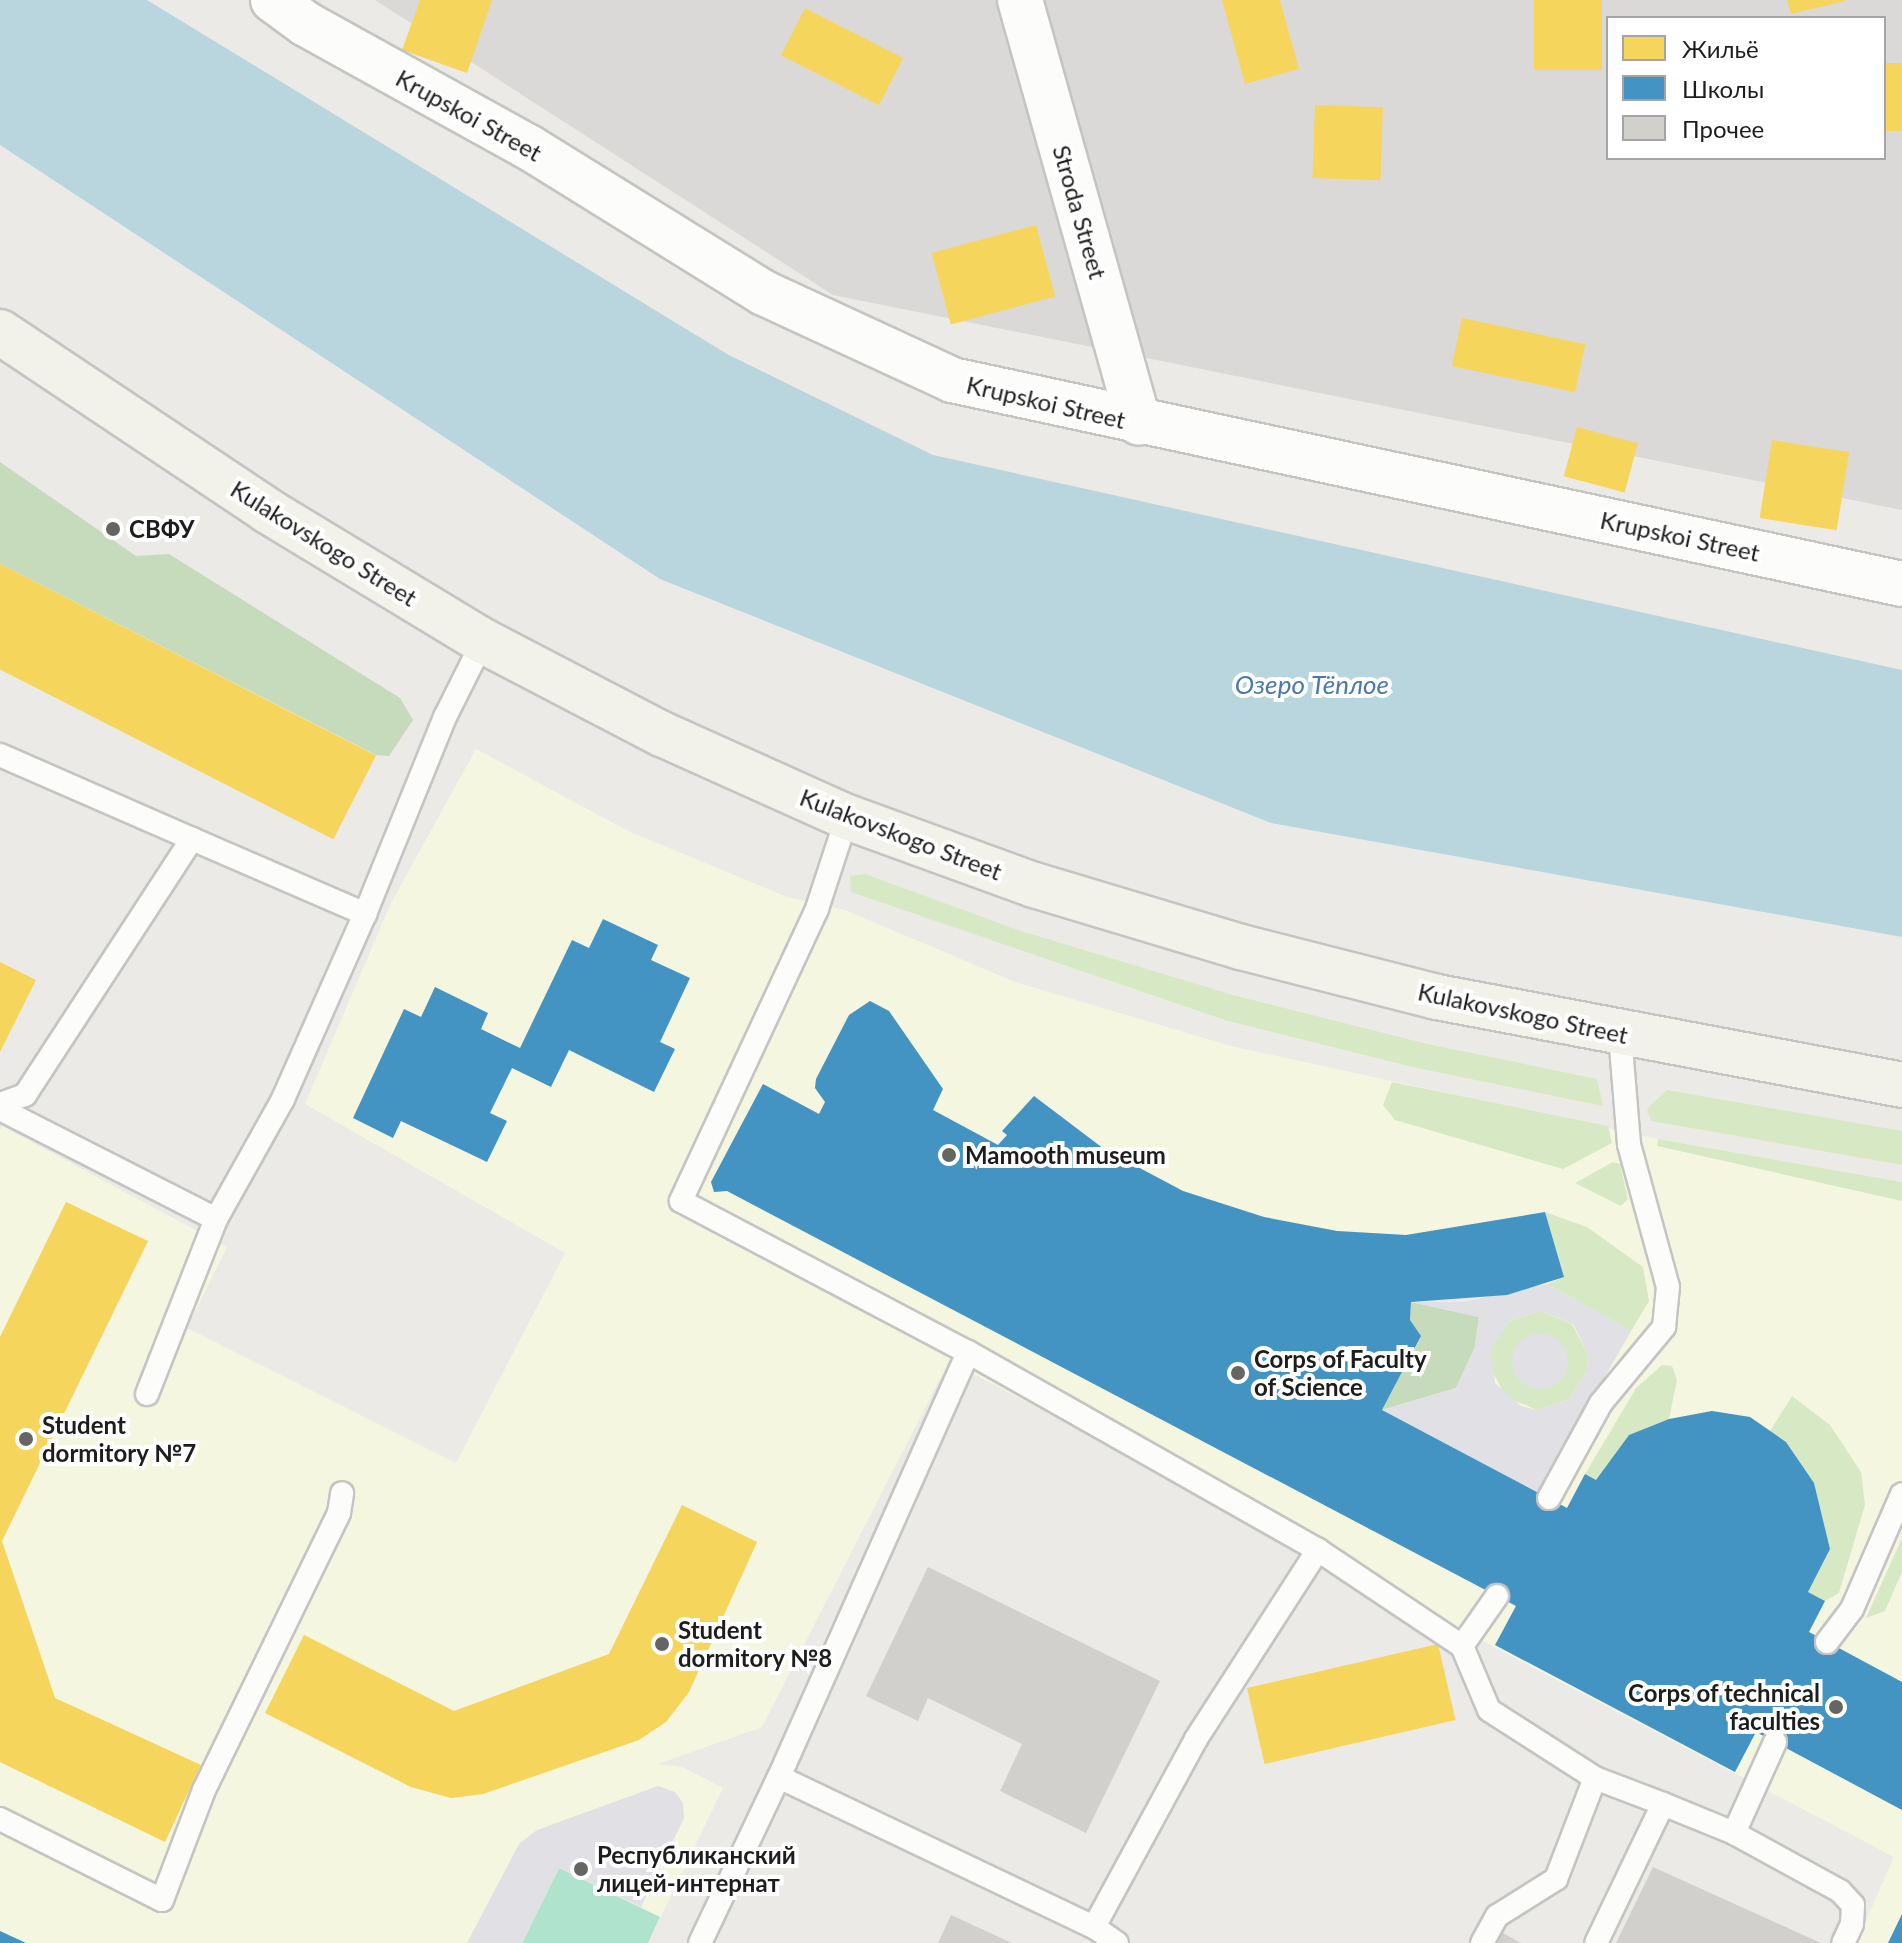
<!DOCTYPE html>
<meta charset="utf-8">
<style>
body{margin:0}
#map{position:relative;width:1902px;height:1943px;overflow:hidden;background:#ebeae6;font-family:Lato,sans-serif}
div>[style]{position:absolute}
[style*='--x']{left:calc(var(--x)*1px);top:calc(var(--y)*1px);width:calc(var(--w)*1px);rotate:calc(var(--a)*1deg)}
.residential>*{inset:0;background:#dad9d7}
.education>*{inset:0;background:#f5f6e0}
.grass>*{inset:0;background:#d7e9c4}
.forest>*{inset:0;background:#c5dbbb}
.pitch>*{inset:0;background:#b0e3ce}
.plaza>*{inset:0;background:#e0e0e5}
.round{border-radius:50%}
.water>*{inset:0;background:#b9d6df}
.homes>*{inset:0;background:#f6d55c;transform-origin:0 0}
.schools>*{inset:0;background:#4393c3}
.building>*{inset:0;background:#d2d0cd}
.roads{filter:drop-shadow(2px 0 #c4c4c2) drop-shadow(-2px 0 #c4c4c2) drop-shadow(0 2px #c4c4c2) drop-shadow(0 -2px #c4c4c2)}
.lane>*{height:22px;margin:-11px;padding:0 11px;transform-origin:11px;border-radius:11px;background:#fcfcfb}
.street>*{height:44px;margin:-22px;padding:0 22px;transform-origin:22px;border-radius:22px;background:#fcfcfb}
.secondary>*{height:44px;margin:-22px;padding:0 22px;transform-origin:22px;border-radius:22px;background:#f3f2ea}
.dots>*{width:22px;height:22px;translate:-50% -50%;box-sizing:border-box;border:4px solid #fff;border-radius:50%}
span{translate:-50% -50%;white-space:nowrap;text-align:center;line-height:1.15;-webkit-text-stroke:8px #fff;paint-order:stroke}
.street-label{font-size:24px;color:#1d1d1d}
.poi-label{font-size:24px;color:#1d1d1d;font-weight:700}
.left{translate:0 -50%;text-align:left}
.right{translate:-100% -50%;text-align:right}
.water-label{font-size:26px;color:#4a79ad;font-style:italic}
.legend{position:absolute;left:1606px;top:16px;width:280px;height:144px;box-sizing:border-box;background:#fff;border:2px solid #a5a5a5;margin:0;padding:10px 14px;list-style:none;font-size:24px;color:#1d1d1d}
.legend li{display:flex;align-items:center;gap:16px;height:40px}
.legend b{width:40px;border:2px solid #a5a5a5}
</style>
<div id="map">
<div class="residential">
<i style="clip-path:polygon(evenodd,375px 0,1902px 0,1902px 510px,833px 295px,375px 0,1608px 18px,1884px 18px,1884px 158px,1608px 158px,1608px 18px)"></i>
</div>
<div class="education">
<i style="clip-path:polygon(evenodd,476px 749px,628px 831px,787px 897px,845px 910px,1015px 982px,1231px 1046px,1658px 1139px,1902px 1182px,1902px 1682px,1809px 1632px,1808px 1592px,1830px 1549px,1814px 1483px,1786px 1442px,1750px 1417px,1712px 1411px,1629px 1434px,1596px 1480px,1584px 1475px,1567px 1508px,1382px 1410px,1421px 1337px,1410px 1320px,1461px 1302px,1564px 1277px,1545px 1212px,1406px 1235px,1337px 1231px,1264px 1217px,1183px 1191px,1104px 1149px,1034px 1096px,1003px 1131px,1007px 1135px,998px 1145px,933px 1110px,942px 1089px,889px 1011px,870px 1001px,849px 1015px,816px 1079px,815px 1088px,825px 1102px,819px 1114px,763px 1085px,711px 1182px,715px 1192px,728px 1191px,1516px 1606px,1496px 1646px,1734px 1772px,1756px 1732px,1902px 1810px,1902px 1914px,1888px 1943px,1856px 1943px,1894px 1857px,949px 1361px,762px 1727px,658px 1764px,682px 1767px,723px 1788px,648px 1943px,0 1943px,0 1762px,165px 1841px,55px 1698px,2px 1541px,148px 1242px,66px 1202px,0 1337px,0 1130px,2px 1126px,227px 1247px,187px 1328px,456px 1463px,565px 1253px,305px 1104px,391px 903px,476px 749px,682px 1505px,757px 1542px,689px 1692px,483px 1794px,451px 1798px,411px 1787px,266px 1713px,304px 1635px,454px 1711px,609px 1654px,682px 1505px)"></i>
</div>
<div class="grass">
<i style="clip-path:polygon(865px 874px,1021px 931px,1233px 995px,1423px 1043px,1597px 1079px,1603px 1106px,1417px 1068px,1225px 1020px,851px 892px,850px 876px)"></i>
<i style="clip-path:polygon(1392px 1082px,1608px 1126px,1612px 1143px,1563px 1169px,1395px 1120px,1383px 1105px)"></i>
<i style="clip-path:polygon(1667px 1090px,1902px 1131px,1902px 1165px,1651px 1121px,1647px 1109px)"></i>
<i style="clip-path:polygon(1658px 1139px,1902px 1182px,1902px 1201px,1657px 1146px)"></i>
<i style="clip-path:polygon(1613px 1162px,1620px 1164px,1628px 1199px,1621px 1206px,1575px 1183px)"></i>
<i style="clip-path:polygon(1545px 1212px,1587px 1227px,1643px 1267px,1649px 1301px,1631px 1331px,1547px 1284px,1564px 1277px)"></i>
<i style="clip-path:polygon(1541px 1311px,1572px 1324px,1588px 1354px,1587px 1371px,1569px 1400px,1537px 1410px,1506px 1397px,1490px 1367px,1490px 1350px,1509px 1321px)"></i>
<i style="clip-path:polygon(1662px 1365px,1672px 1366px,1677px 1380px,1669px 1419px,1629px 1435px,1596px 1480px,1585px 1474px,1636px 1388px)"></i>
<i style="clip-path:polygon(1792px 1396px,1830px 1425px,1861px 1472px,1865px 1505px,1839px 1593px,1825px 1601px,1808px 1592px,1830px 1549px,1814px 1483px,1786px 1442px,1770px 1431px)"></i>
<i style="clip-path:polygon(1902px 1538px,1902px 1572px,1885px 1611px,1866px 1618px)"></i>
</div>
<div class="forest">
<i style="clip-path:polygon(0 462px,136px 556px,169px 554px,400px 698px,413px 720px,389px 756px,376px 755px,0 564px)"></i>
<i style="clip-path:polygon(1411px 1302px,1479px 1317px,1475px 1347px,1456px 1388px,1382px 1410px,1421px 1337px,1410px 1320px)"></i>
</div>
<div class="pitch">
<i style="clip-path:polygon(559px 1868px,660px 1917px,648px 1943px,522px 1943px)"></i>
</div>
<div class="plaza">
<i style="clip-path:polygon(evenodd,1547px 1284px,1631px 1331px,1539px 1493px,1382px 1410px,1456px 1388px,1475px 1347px,1479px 1317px,1411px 1302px,1462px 1302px,1547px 1284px,1541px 1311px,1573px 1324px,1588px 1354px,1587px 1371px,1569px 1400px,1537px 1410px,1521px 1406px,1495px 1383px,1491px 1350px,1509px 1321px,1541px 1311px)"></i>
<i class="round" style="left:1512px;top:1333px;width:56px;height:56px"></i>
<i style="clip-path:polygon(658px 1786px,675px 1792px,683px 1803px,684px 1818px,641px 1907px,559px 1868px,522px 1943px,467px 1943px,519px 1844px,537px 1830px)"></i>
</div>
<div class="water">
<i style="clip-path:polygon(0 0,147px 0,727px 354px,933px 455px,1902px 670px,1902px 937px,1271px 823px,660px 579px,0 145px)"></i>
</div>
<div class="homes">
<i style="clip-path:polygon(420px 0,492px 0,467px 73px,402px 50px)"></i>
<i style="clip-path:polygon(1222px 0,1280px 0,1299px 69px,1245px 84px)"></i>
<i style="left:1534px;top:0;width:68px;height:70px"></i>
<i style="clip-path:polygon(1787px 0,1845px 0,1845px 1px,1791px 14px)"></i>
<i style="left:805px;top:8px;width:110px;height:53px;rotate:27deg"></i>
<i style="left:1902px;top:63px;width:68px;height:19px;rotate:90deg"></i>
<i style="left:1315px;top:105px;width:68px;height:73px;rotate:2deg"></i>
<i style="left:1036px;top:225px;width:74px;height:108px;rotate:75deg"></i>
<i style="left:1462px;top:318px;width:126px;height:49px;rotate:12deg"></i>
<i style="left:1577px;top:427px;width:63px;height:51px;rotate:15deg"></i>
<i style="left:1772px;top:440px;width:78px;height:79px;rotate:9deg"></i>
<i style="left:0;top:564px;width:422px;height:94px;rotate:27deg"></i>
<i style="clip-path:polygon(0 962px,36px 980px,0 1052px)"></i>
<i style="clip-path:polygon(66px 1202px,148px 1241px,2px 1541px,55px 1698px,201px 1765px,165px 1842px,0 1762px,0 1337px)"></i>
<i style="clip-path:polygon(682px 1505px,757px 1542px,689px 1692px,666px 1722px,639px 1740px,483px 1794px,451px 1798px,411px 1787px,265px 1713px,304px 1635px,454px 1711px,609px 1654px)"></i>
<i style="left:1438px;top:1644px;width:78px;height:196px;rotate:77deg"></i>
</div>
<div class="schools">
<i style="clip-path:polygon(603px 919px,658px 945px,651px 960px,690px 978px,660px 1042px,675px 1049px,654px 1092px,569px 1050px,551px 1087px,512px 1068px,490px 1113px,507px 1121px,487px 1162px,401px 1121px,393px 1138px,353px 1118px,404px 1009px,421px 1017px,435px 987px,488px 1013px,481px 1029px,520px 1048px,572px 940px,589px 948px)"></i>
<i style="clip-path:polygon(870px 1001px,889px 1011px,943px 1089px,933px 1110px,998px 1145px,1007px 1135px,1002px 1131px,1034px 1096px,1104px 1149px,1183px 1191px,1264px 1217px,1337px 1231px,1406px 1235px,1545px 1212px,1564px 1277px,1507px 1295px,1411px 1302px,1410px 1320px,1421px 1336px,1382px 1410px,1567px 1508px,1585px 1474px,1596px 1480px,1629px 1435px,1669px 1419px,1712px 1411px,1750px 1417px,1786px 1442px,1814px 1483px,1830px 1549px,1808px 1592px,1825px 1601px,1809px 1632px,1902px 1682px,1902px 1810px,1756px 1732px,1735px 1772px,1495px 1645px,1516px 1606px,727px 1191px,714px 1192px,711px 1182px,763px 1084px,819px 1114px,825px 1102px,815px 1088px,816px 1079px,849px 1015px)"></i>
<i style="clip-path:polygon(1902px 1914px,1902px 1943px,1888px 1943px,1889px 1941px)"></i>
<i style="clip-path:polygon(0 1931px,26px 1943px,0 1943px)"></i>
</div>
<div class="building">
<i style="clip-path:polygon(928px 1567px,1160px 1681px,1086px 1833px,1000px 1791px,1022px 1744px,928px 1698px,918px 1721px,866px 1696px)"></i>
<i style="clip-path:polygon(1653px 1867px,1821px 1943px,1616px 1943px)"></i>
<i style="clip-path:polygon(951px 1915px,1012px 1943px,938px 1943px)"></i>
<i style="clip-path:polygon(1501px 1932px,1521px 1943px,1495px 1943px)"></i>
</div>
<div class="roads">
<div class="lane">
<i style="--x:0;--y:755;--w:210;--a:23.6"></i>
<i style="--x:847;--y:817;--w:97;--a:108.1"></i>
<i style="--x:817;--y:909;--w:322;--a:115"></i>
<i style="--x:681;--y:1201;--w:324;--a:27.8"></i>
<i style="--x:0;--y:1104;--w:27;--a:-20"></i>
<i style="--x:25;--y:1095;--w:306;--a:-56.9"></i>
<i style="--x:192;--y:839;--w:189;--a:23.4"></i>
<i style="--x:365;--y:914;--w:213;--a:-67.9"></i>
<i style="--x:445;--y:717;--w:85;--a:-63.4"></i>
<i style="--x:0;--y:1109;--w:242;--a:27"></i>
<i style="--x:216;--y:1219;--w:137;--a:-60.8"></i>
<i style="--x:283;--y:1099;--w:202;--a:-66.1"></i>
<i style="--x:147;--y:1394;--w:188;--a:-68.5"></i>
<i style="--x:1549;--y:1498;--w:108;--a:-61.3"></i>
<i style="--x:1601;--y:1403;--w:99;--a:-50.3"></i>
<i style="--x:1664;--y:1327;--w:40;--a:-84.3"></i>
<i style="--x:1668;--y:1287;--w:148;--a:-105.3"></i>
<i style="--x:1629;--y:1144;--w:110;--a:-94.7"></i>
<i style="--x:1827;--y:1642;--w:41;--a:-52.9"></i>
<i style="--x:1852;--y:1609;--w:125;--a:-66.5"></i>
<i style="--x:1462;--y:1646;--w:61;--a:-55"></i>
<i style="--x:779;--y:1777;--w:349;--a:25.5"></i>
<i style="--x:1094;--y:1927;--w:28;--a:35"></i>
<i style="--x:1663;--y:1804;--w:77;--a:22.2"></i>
<i style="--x:1734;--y:1833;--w:121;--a:28.7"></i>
<i style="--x:1840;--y:1891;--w:19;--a:47"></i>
<i style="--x:1853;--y:1905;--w:19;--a:93"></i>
<i style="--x:1852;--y:1924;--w:21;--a:115"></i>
<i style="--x:0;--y:1819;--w:181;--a:26.6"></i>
<i style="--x:162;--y:1900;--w:118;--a:-69.1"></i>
<i style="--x:204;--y:1790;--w:308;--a:-64"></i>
<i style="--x:339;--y:1513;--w:20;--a:-81"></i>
<i style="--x:1734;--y:1833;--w:100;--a:-65.7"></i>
<i style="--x:1094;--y:1927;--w:214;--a:-61.5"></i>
<i style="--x:1196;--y:1739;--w:225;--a:-57.2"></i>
<i style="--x:700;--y:1943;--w:184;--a:-64.6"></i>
<i style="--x:779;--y:1777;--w:465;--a:-66"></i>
<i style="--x:968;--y:1352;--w:402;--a:29.5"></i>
<i style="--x:1318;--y:1550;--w:173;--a:33.7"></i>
<i style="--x:1462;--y:1646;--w:69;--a:67.1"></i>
<i style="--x:1489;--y:1710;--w:126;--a:32.7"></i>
<i style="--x:1595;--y:1778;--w:73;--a:20.9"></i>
<i style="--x:1663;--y:1804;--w:154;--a:115.7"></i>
<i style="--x:1482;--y:1943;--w:31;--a:-61"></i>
<i style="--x:1497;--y:1916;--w:70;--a:-32.1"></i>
<i style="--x:1556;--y:1879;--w:108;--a:-68.9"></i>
</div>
<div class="street">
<i style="--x:273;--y:0;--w:41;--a:36"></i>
<i style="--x:306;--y:24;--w:256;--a:29"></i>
<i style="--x:530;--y:148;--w:275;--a:31.8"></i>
<i style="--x:764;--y:293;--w:207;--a:24.8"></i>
<i style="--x:952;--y:380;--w:972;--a:12.12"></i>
<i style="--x:1020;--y:0;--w:439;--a:74.3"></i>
</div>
<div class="secondary">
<i style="--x:0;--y:332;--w:322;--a:33.7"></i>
<i style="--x:268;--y:511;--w:251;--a:31.2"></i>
<i style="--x:483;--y:641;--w:202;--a:27.5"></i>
<i style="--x:662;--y:734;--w:203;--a:24.2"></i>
<i style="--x:847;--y:817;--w:199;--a:20"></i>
<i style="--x:1034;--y:885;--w:216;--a:16.7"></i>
<i style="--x:1241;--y:947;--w:202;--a:14.3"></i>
<i style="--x:1437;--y:997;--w:473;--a:10.7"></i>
</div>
</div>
<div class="dots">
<i style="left:113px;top:529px;background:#656563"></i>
<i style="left:949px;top:1155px;background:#656563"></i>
<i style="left:1238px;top:1373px;background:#656563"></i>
<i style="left:26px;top:1439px;background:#656563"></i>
<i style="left:662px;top:1644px;background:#656563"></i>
<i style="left:1836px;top:1707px;background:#656563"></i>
<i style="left:581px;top:1869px;background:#656563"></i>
</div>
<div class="street-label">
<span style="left:469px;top:115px;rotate:29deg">Krupskoi Street</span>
<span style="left:1080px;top:212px;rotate:74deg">Stroda Street</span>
<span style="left:1046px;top:402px;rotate:13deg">Krupskoi Street</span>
<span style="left:1680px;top:536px;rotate:12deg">Krupskoi Street</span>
<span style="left:324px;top:543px;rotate:32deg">Kulakovskogo Street</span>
<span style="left:901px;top:834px;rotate:21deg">Kulakovskogo Street</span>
<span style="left:1523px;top:1013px;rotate:12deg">Kulakovskogo Street</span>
</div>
<div class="poi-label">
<span class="left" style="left:129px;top:529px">СВФУ</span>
<span class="left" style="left:965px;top:1155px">Mamooth museum</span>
<span class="left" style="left:1254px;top:1373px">Corps of Faculty<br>of Science</span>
<span class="left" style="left:42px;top:1439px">Student<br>dormitory №7</span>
<span class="left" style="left:678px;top:1644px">Student<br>dormitory №8</span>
<span class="right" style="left:1820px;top:1707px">Corps of technical<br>faculties</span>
<span class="left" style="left:597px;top:1869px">Республиканский<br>лицей-интернат</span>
</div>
<div class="water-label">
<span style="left:1312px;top:685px">Озеро Тёплое</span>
</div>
<ul class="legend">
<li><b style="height:22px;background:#f6d55c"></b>Жильё</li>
<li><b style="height:22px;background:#4393c3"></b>Школы</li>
<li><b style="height:22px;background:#d2d0cd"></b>Прочее</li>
</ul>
</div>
